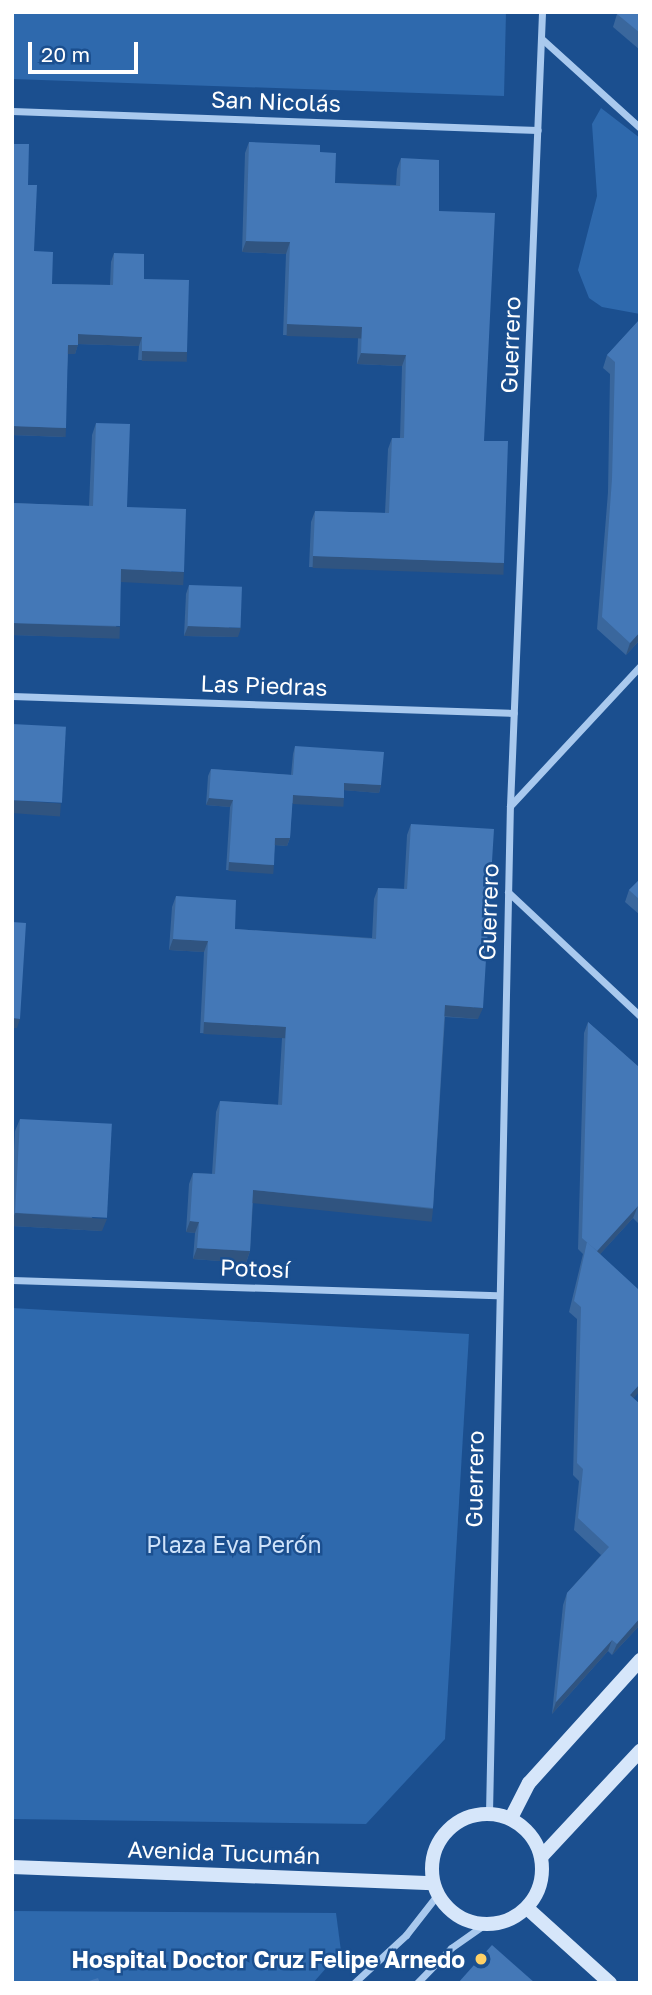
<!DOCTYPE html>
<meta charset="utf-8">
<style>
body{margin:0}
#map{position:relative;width:652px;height:1995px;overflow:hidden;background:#1b4f8f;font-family:"Golos Text",sans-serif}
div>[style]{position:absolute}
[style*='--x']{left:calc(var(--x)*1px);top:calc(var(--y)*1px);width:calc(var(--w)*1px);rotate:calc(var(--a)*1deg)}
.green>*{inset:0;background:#2e69ad}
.street>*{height:7px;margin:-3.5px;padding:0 3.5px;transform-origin:3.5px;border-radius:3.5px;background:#a9c9ee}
.secondary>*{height:14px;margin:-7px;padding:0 7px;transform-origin:7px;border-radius:7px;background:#d6e6fa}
.secondary>.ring{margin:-7px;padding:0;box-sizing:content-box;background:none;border:14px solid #d6e6fa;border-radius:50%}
.wall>*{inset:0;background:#3a679d}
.shaded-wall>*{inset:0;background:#305480;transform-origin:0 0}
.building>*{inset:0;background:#4478b7;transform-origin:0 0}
.dots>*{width:19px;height:19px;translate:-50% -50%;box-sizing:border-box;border:4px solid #1b4f8f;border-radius:50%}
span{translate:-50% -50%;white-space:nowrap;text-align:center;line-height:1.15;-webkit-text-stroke:5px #1b4f8f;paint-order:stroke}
.street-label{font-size:23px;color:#fff}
.park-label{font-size:23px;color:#cfe3fa}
.poi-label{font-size:23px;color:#fff;font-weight:700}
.right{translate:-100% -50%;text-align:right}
.frame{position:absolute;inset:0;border:14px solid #fff;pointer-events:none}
.scale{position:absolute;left:28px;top:42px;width:110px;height:32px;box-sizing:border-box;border:4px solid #fff;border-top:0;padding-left:9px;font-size:21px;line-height:24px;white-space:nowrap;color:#fff;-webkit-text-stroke:5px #1b4f8f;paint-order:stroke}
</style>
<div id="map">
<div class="green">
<i style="clip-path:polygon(12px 12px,506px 12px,504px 96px,12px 79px)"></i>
<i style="clip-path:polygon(601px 108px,640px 138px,640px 314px,602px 307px,589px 298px,578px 270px,597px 196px,592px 124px)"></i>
<i style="clip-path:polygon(12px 1308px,469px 1334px,445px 1739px,366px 1824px,12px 1819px)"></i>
<i style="clip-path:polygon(12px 1911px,336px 1913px,341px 1951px,313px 1983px,12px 1983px)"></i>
</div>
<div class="street">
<i style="--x:542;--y:39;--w:132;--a:42.2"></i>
<i style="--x:12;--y:111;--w:526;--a:2.07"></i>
<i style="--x:12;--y:696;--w:502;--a:1.94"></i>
<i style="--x:510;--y:806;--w:191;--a:-47.1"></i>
<i style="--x:508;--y:892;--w:181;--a:43.2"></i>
<i style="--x:12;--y:1280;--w:485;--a:1.8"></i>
<i style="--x:489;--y:1813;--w:1007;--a:-88.81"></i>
<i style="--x:510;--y:806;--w:795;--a:-87.69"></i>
<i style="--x:354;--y:1983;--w:71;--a:-42.7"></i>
<i style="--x:406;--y:1935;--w:52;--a:-52"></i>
<i style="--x:417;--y:1983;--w:49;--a:-45.8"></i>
<i style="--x:451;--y:1948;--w:42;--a:-35.2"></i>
</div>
<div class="secondary">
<i class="ring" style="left:432px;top:1814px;width:96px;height:96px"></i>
<i style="--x:511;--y:1818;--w:39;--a:-63"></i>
<i style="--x:529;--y:1783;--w:166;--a:-47.9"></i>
<i style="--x:542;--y:1856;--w:144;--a:-47"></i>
<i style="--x:12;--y:1867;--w:421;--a:2.2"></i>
<i style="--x:527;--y:1908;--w:112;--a:42.1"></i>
</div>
<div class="wall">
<i style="clip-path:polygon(640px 12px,640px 50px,613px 27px,617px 14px)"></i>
<i style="clip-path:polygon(249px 142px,320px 152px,335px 183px,396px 185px,397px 169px,401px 158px,439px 211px,484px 441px,500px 574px,309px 567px,311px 522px,315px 511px,385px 513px,388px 449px,392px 438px,400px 438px,402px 366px,357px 364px,358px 338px,283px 335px,286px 254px,242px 252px,245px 153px)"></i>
<i style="clip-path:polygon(28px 185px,34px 251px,52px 284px,110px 285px,111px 262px,114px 253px,144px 279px,187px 352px,184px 361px,138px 360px,139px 346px,78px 344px,75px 354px,68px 354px,63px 437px,12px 435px)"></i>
<i style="clip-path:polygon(640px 319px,640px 640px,626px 655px,597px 629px,608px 492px,610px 374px,603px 368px,607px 355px)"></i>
<i style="clip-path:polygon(96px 423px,127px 507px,180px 584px,121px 581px,115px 638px,12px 635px,12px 503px,89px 506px,92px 435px)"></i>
<i style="clip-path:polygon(189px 585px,238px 637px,184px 636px,186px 594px)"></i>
<i style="clip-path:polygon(295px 746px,381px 785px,379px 793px,344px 790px,344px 798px,341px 806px,292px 803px,290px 838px,287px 846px,275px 845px,272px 873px,226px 870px,230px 807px,206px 805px,208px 776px,211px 769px,291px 775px,293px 754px)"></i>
<i style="clip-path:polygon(411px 824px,478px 1019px,445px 1017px,433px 1208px,429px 1219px,253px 1202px,250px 1251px,246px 1263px,193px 1259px,195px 1233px,186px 1232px,189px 1184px,193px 1173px,212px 1174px,216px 1112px,220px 1101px,278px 1105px,282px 1038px,200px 1033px,204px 952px,169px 950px,172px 907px,176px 896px,235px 929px,372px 938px,374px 899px,378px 888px,404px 889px,407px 835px)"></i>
<i style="clip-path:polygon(640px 879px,640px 915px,625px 902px,629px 890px)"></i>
<i style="clip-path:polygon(588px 1022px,640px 1068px,640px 1225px,633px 1218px,600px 1254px,633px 1398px,640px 1625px,612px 1655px,608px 1651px,552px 1714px,563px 1605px,567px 1593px,601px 1555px,574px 1530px,579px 1481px,573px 1475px,577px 1319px,569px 1312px,583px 1254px,578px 1249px,584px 1033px)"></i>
<i style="clip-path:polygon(20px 1119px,102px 1231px,12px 1226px,12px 1188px,15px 1131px)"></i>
</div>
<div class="shaded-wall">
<i style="clip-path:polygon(246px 241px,290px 242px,286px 254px,242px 252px)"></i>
<i style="left:287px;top:324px;width:75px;height:12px;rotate:2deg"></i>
<i style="clip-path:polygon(78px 334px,142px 337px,139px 346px,75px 344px)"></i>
<i style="clip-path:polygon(68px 345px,78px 345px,75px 354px,65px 354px)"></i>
<i style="left:142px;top:351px;width:45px;height:10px;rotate:1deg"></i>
<i style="clip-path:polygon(361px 353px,406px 355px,402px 366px,357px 364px)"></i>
<i style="left:12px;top:426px;width:54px;height:9px;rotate:2deg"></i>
<i style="left:313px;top:556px;width:191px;height:12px;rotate:2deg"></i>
<i style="left:121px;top:569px;width:63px;height:13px;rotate:3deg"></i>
<i style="left:12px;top:623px;width:108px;height:12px;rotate:2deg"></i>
<i style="clip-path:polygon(188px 626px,241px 628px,238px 637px,184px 636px)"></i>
<i style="clip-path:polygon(640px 632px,640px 640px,626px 655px,630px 643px)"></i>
<i style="clip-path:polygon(344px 783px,381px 785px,379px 793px,342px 790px)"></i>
<i style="left:293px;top:795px;width:51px;height:9px;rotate:3deg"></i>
<i style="clip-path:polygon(209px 798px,233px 800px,230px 807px,206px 805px)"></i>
<i style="left:12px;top:800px;width:49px;height:13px;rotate:4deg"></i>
<i style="clip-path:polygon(275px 838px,290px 838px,287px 846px,273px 845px)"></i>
<i style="left:229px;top:862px;width:45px;height:9px;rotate:4deg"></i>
<i style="clip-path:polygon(173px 939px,208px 941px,204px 952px,169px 950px)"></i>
<i style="clip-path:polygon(445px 1005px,483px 1008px,478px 1019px,441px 1016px)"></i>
<i style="clip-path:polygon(12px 1018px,20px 1019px,17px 1028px,12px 1028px)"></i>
<i style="left:204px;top:1022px;width:82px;height:12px;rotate:3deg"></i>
<i style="left:253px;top:1190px;width:181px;height:13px;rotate:6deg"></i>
<i style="clip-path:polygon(638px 1206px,633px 1218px,593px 1262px,597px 1251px)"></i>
<i style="clip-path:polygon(15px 1213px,107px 1219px,102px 1231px,12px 1226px,12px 1221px)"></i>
<i style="clip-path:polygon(190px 1221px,199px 1222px,195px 1233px,186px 1232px)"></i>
<i style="clip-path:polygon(197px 1248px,250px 1251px,246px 1263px,193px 1259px)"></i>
<i style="clip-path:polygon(640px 1384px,640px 1391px,626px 1407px,630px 1395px)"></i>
<i style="clip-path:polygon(640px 1618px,640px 1625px,612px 1655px,617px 1644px)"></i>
<i style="clip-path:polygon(612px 1640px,608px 1651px,552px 1714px,556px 1702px)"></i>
</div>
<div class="building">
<i style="clip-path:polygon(619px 12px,640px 12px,640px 33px,617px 14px)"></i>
<i style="clip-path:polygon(249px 142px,320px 145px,320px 152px,336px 153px,335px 183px,400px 186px,401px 158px,439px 160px,439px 211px,495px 213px,484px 441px,508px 441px,504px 563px,313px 556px,315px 511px,389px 513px,392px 438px,404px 438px,406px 355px,361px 353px,362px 327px,287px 324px,290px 242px,246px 241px)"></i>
<i style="clip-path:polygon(12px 144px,29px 144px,28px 185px,37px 185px,34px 251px,53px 252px,52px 284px,113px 285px,114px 253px,144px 254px,144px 279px,189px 280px,187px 352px,142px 351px,142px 337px,78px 334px,78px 345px,68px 345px,66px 428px,12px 426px)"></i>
<i style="clip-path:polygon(640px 319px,640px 632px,630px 643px,602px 617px,612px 479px,615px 362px,607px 355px)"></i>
<i style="clip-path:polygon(96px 423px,130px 424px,127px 507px,186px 509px,184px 572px,121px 569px,120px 626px,12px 623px,12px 503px,93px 506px)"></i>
<i style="left:189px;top:585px;width:53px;height:41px;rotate:2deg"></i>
<i style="left:12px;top:724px;width:54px;height:76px;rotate:3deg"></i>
<i style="clip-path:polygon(295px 746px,384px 752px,381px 785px,344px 783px,344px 798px,293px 795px,290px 838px,275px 838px,274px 865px,229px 862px,233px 800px,209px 798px,211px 769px,293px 775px)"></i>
<i style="clip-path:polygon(411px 824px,494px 829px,483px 1008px,445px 1005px,433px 1208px,253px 1190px,250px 1251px,197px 1248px,199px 1222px,190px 1221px,193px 1173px,215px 1174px,220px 1101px,282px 1105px,286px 1027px,204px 1022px,208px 941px,173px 939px,176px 896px,236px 900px,235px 929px,376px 939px,378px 888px,407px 889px)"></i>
<i style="clip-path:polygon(640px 879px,640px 900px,629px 890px)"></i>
<i style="clip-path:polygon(12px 922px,26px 923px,20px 1019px,12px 1018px)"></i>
<i style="clip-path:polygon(588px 1022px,640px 1068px,640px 1209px,638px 1206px,597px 1251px,582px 1238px)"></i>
<i style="left:20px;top:1119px;width:92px;height:94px;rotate:3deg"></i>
<i style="clip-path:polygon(587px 1242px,638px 1289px,640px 1287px,640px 1384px,630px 1395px,640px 1404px,640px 1618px,617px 1644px,612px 1640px,556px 1702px,567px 1593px,609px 1547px,578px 1518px,583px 1469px,577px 1463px,581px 1307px,574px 1301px)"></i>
<i style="clip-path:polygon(492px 1945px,535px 1983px,458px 1983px)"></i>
<i style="clip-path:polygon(98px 1978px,100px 1983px,83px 1983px)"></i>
</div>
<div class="dots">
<i style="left:481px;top:1959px;background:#ffd166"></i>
</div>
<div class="street-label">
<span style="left:276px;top:101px;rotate:2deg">San Nicolás</span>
<span style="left:510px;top:345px;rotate:-88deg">Guerrero</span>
<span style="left:264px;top:685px;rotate:2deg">Las Piedras</span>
<span style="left:488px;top:912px;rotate:-88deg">Guerrero</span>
<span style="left:255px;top:1268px;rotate:2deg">Potosí</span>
<span style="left:474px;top:1479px;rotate:-89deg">Guerrero</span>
<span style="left:224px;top:1852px;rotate:2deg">Avenida Tucumán</span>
</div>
<div class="park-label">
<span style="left:234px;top:1544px">Plaza Eva Perón</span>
</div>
<div class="poi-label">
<span class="right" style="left:465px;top:1959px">Hospital Doctor Cruz Felipe Arnedo</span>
</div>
<div class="frame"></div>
<div class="scale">20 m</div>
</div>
